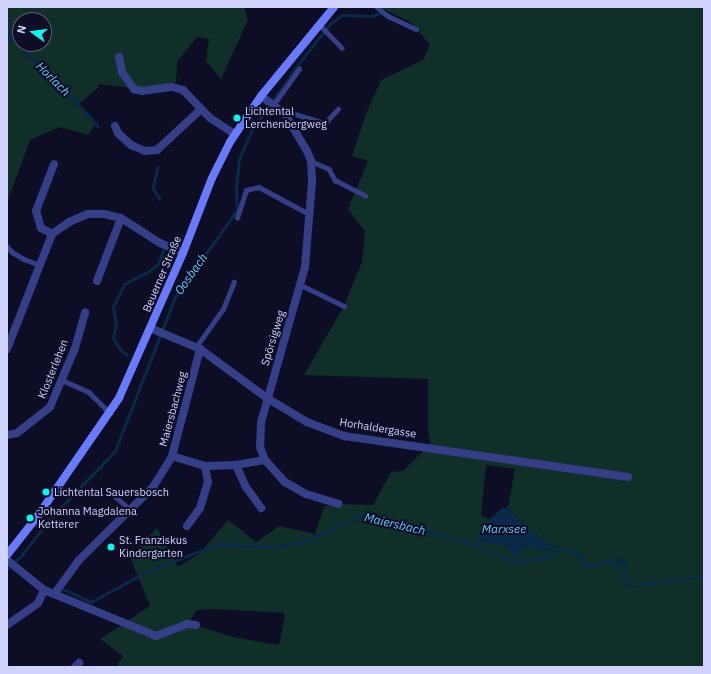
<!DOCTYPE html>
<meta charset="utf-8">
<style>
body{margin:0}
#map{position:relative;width:711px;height:674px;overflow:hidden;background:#0d0d25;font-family:"IBM Plex Sans",sans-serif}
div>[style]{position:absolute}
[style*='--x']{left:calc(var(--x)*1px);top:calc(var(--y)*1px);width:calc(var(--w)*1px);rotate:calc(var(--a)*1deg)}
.green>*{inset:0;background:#102f29}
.water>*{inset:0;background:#082a48}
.stream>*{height:2.5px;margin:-1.25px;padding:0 1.25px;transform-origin:1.25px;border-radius:1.25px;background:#082a48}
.service>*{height:4.5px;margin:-2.25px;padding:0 2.25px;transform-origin:2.25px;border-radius:2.25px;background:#353f87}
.minor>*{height:8px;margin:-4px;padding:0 4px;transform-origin:4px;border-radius:4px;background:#353f87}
.secondary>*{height:8px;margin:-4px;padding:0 4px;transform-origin:4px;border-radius:4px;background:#687bff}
.dots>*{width:11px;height:11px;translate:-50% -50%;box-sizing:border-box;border:2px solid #0d0d25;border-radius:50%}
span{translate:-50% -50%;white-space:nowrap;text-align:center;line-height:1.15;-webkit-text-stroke:4px #0d0d25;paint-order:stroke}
.poi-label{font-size:11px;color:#d1d3ff}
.left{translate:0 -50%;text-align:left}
.street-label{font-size:11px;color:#d1d3ff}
.water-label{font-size:12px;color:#5fceff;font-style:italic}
.frame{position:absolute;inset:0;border:8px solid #d1d3ff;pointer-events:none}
.north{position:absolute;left:12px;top:12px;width:40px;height:40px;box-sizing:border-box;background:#0d0d25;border:1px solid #5b5c7c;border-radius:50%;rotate:284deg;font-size:11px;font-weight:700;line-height:16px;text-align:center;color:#d1d3ff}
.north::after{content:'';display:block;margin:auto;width:14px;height:18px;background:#00fcee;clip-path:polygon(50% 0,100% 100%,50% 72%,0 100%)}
</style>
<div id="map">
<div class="green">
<i style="clip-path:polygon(evenodd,7px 7px,244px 7px,248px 20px,221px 79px,206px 61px,209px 39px,197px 37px,177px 62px,176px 82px,141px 89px,98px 84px,98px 88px,77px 105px,95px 125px,88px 135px,60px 127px,30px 140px,7px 203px,7px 7px,20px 20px,44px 20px,44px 44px,20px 44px,20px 20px)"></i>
<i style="clip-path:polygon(evenodd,379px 7px,704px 7px,704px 667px,116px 667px,123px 656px,100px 639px,150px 606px,130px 557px,157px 528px,178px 567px,199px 554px,228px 520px,256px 542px,279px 526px,315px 534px,324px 507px,338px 504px,373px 505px,391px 472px,403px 471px,420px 454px,431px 447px,428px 430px,428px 379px,304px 375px,344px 306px,362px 262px,365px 231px,348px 209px,368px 161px,352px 156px,367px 111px,381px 80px,423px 60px,430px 45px,411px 22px,379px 7px,486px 465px,515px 469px,508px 507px,528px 530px,555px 547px,545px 552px,526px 545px,507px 546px,477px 541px,490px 519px,481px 516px,486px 465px,379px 7px,214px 609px,285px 613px,279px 645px,233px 637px,188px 623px,197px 610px,214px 609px)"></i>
</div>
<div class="water">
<i style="clip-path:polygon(508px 507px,528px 530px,555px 547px,545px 552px,526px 545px,516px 558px,507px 546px,476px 541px,490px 519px,501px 509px)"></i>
</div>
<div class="stream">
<i style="--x:7;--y:34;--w:71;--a:43.3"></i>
<i style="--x:59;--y:83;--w:58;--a:47.8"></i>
<i style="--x:158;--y:167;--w:22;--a:103"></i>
<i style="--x:153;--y:188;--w:13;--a:58"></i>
<i style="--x:127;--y:355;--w:7;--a:-146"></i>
<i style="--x:121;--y:351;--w:15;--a:-122"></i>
<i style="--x:113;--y:338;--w:14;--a:-78"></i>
<i style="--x:116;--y:324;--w:17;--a:-100"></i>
<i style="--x:113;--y:307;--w:25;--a:-64"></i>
<i style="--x:124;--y:284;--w:29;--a:-27"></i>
<i style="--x:150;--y:271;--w:12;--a:-42"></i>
<i style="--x:159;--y:263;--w:13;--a:-72"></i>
<i style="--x:7;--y:569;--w:21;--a:-43"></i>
<i style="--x:22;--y:555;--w:46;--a:-52.1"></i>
<i style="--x:50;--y:519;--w:94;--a:-46.3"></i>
<i style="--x:115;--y:451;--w:165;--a:-68.7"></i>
<i style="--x:175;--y:297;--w:107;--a:-54.5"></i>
<i style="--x:237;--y:210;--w:22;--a:-93"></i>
<i style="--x:236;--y:188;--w:29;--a:-84"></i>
<i style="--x:239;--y:159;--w:32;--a:-66"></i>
<i style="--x:252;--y:130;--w:83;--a:-54.8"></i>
<i style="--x:300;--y:62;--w:48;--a:-51.7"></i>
<i style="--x:330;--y:24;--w:15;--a:-37"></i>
<i style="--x:342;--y:15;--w:30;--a:2"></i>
<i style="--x:372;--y:16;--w:9;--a:-21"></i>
<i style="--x:380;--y:13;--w:6;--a:-72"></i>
<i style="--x:61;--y:588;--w:33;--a:25"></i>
<i style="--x:91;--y:602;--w:63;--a:-28.6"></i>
<i style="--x:146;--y:572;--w:77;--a:-21.3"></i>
<i style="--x:218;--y:544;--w:55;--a:3.1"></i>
<i style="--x:273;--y:547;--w:34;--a:-10"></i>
<i style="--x:306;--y:541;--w:60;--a:-24.8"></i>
<i style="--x:360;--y:516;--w:44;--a:10.5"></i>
<i style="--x:403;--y:524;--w:69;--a:16.1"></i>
<i style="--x:469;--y:543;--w:48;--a:21.8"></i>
<i style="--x:514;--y:561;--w:33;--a:-5"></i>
<i style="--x:547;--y:558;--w:16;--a:-35"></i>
<i style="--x:560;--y:549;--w:22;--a:13"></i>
<i style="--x:581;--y:554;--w:10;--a:79"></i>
<i style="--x:583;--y:564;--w:14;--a:12"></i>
<i style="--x:597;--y:567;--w:11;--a:-38"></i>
<i style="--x:606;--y:560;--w:12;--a:24"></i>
<i style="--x:617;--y:565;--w:9;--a:-49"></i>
<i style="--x:623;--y:558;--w:8;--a:76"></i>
<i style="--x:625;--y:566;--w:11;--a:100"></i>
<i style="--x:623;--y:577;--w:12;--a:48"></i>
<i style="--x:631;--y:586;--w:74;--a:-7.8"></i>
</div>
<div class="service">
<i style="--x:377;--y:7;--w:14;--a:39"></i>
<i style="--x:388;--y:16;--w:31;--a:25"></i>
<i style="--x:319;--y:24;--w:33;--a:46"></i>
<i style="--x:274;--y:104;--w:43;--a:-54.5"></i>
<i style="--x:285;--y:114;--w:7;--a:-8"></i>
<i style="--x:292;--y:113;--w:34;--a:17"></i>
<i style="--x:325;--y:123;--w:19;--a:-47"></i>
<i style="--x:311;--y:161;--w:20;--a:24"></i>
<i style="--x:329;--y:169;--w:13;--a:61"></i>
<i style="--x:335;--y:180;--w:34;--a:27"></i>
<i style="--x:237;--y:218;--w:29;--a:-72"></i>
<i style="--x:246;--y:190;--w:13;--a:-13"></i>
<i style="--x:259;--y:187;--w:57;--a:28.4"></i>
<i style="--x:7;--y:246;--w:8;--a:50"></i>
<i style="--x:12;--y:252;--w:14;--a:30"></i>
<i style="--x:24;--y:259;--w:17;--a:21"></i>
<i style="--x:301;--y:285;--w:48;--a:26"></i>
<i style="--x:196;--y:347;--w:47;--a:-54.6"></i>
<i style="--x:223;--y:309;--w:29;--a:-68"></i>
<i style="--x:62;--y:380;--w:30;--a:24"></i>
<i style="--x:89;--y:392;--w:30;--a:45"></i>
<i style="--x:109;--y:491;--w:29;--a:41"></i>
</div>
<div class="minor">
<i style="--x:119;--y:57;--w:15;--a:79"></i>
<i style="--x:122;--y:72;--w:21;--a:55"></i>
<i style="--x:134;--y:89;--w:8;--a:14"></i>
<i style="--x:142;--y:91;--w:30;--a:-8"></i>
<i style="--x:172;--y:87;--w:11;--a:15"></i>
<i style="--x:183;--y:90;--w:39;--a:46"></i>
<i style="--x:210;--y:118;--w:30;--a:33"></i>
<i style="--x:261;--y:96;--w:30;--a:37"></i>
<i style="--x:285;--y:114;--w:43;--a:59.3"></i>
<i style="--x:307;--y:151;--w:11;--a:68"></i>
<i style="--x:311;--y:161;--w:21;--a:87"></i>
<i style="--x:312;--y:182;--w:85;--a:94.7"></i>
<i style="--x:305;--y:267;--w:161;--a:105.8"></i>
<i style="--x:261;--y:422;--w:25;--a:92"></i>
<i style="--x:260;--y:447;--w:14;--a:69"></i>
<i style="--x:265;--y:460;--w:30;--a:48"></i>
<i style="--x:285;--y:482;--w:24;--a:30"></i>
<i style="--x:306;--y:494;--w:34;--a:17"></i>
<i style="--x:115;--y:126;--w:8;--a:67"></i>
<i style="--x:118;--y:133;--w:18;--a:43"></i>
<i style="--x:131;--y:145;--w:15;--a:23"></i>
<i style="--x:145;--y:151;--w:12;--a:-5"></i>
<i style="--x:157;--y:150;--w:59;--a:-42.9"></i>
<i style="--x:52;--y:234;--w:13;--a:-151"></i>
<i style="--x:41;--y:228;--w:18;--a:-106"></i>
<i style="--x:36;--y:211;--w:50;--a:-69"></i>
<i style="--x:97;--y:281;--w:67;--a:-69.1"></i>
<i style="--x:150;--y:328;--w:54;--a:22.8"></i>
<i style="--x:200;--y:349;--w:83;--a:36.2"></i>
<i style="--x:267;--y:398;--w:47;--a:31"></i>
<i style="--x:307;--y:422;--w:40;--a:21"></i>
<i style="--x:344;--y:436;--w:287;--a:8.2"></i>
<i style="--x:7;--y:349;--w:123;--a:-68.6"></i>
<i style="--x:52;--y:234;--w:21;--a:-35"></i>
<i style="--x:69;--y:222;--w:21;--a:-23"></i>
<i style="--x:88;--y:214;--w:16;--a:0"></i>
<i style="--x:104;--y:214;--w:17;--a:13"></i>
<i style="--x:121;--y:218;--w:46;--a:32.7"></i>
<i style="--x:160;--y:243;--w:25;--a:23"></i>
<i style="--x:7;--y:435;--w:10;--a:-11"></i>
<i style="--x:17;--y:433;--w:42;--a:-38.2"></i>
<i style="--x:50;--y:407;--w:64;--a:-67"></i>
<i style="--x:75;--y:348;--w:37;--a:-74"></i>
<i style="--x:172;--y:456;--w:34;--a:17"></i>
<i style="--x:205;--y:466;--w:31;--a:-2"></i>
<i style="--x:236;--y:465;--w:29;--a:-10"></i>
<i style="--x:236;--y:465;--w:24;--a:66"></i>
<i style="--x:246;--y:487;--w:26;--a:54"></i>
<i style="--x:187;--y:526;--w:22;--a:-54"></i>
<i style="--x:200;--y:508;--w:27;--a:-73"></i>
<i style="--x:208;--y:482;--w:16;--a:-101"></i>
<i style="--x:7;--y:560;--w:48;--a:39"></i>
<i style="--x:44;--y:590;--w:121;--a:22.3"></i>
<i style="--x:156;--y:636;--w:33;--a:-21"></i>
<i style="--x:187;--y:624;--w:9;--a:6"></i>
<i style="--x:55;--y:593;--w:41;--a:-54"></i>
<i style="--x:79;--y:560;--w:104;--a:-44.6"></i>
<i style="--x:153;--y:487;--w:36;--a:-58"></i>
<i style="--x:172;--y:456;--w:111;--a:-75.3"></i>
<i style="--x:7;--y:625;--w:38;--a:-35"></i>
<i style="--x:38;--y:603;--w:14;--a:-65"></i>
<i style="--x:75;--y:667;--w:6;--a:-45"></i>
</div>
<div class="secondary">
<i style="--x:7;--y:555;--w:48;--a:-51.7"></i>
<i style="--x:37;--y:517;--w:145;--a:-55.4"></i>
<i style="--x:119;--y:398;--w:158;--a:-66.2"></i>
<i style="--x:183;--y:253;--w:80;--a:-68.9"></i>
<i style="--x:212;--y:178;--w:40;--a:-63.4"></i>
<i style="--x:230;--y:142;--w:55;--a:-56"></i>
<i style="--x:261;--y:96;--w:115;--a:-50.6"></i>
</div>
<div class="dots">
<i style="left:237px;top:118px;background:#00fcee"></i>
<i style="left:46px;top:492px;background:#00fcee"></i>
<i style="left:30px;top:518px;background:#00fcee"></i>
<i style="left:111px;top:547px;background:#00fcee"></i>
</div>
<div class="poi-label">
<span class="left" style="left:245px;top:118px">Lichtental<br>Lerchenbergweg</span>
<span class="left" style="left:54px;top:492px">Lichtental Sauersbosch</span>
<span class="left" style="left:38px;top:518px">Johanna Magdalena<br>Ketterer</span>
<span class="left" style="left:119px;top:547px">St. Franziskus<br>Kindergarten</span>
</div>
<div class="street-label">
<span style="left:162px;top:274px;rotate:-67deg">Beuerner Straße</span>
<span style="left:273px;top:338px;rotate:-73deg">Spörsigweg</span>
<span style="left:53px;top:369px;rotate:-68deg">Klosterlehen</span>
<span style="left:173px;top:409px;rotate:-75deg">Maiersbachweg</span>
<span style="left:378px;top:428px;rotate:9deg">Horhaldergasse</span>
</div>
<div class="water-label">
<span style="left:53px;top:79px;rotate:45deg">Horlach</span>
<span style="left:191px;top:274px;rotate:-55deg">Oosbach</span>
<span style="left:395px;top:524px;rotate:13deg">Maiersbach</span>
<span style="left:504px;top:529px">Marxsee</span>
</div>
<div class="frame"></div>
<div class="north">N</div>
</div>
